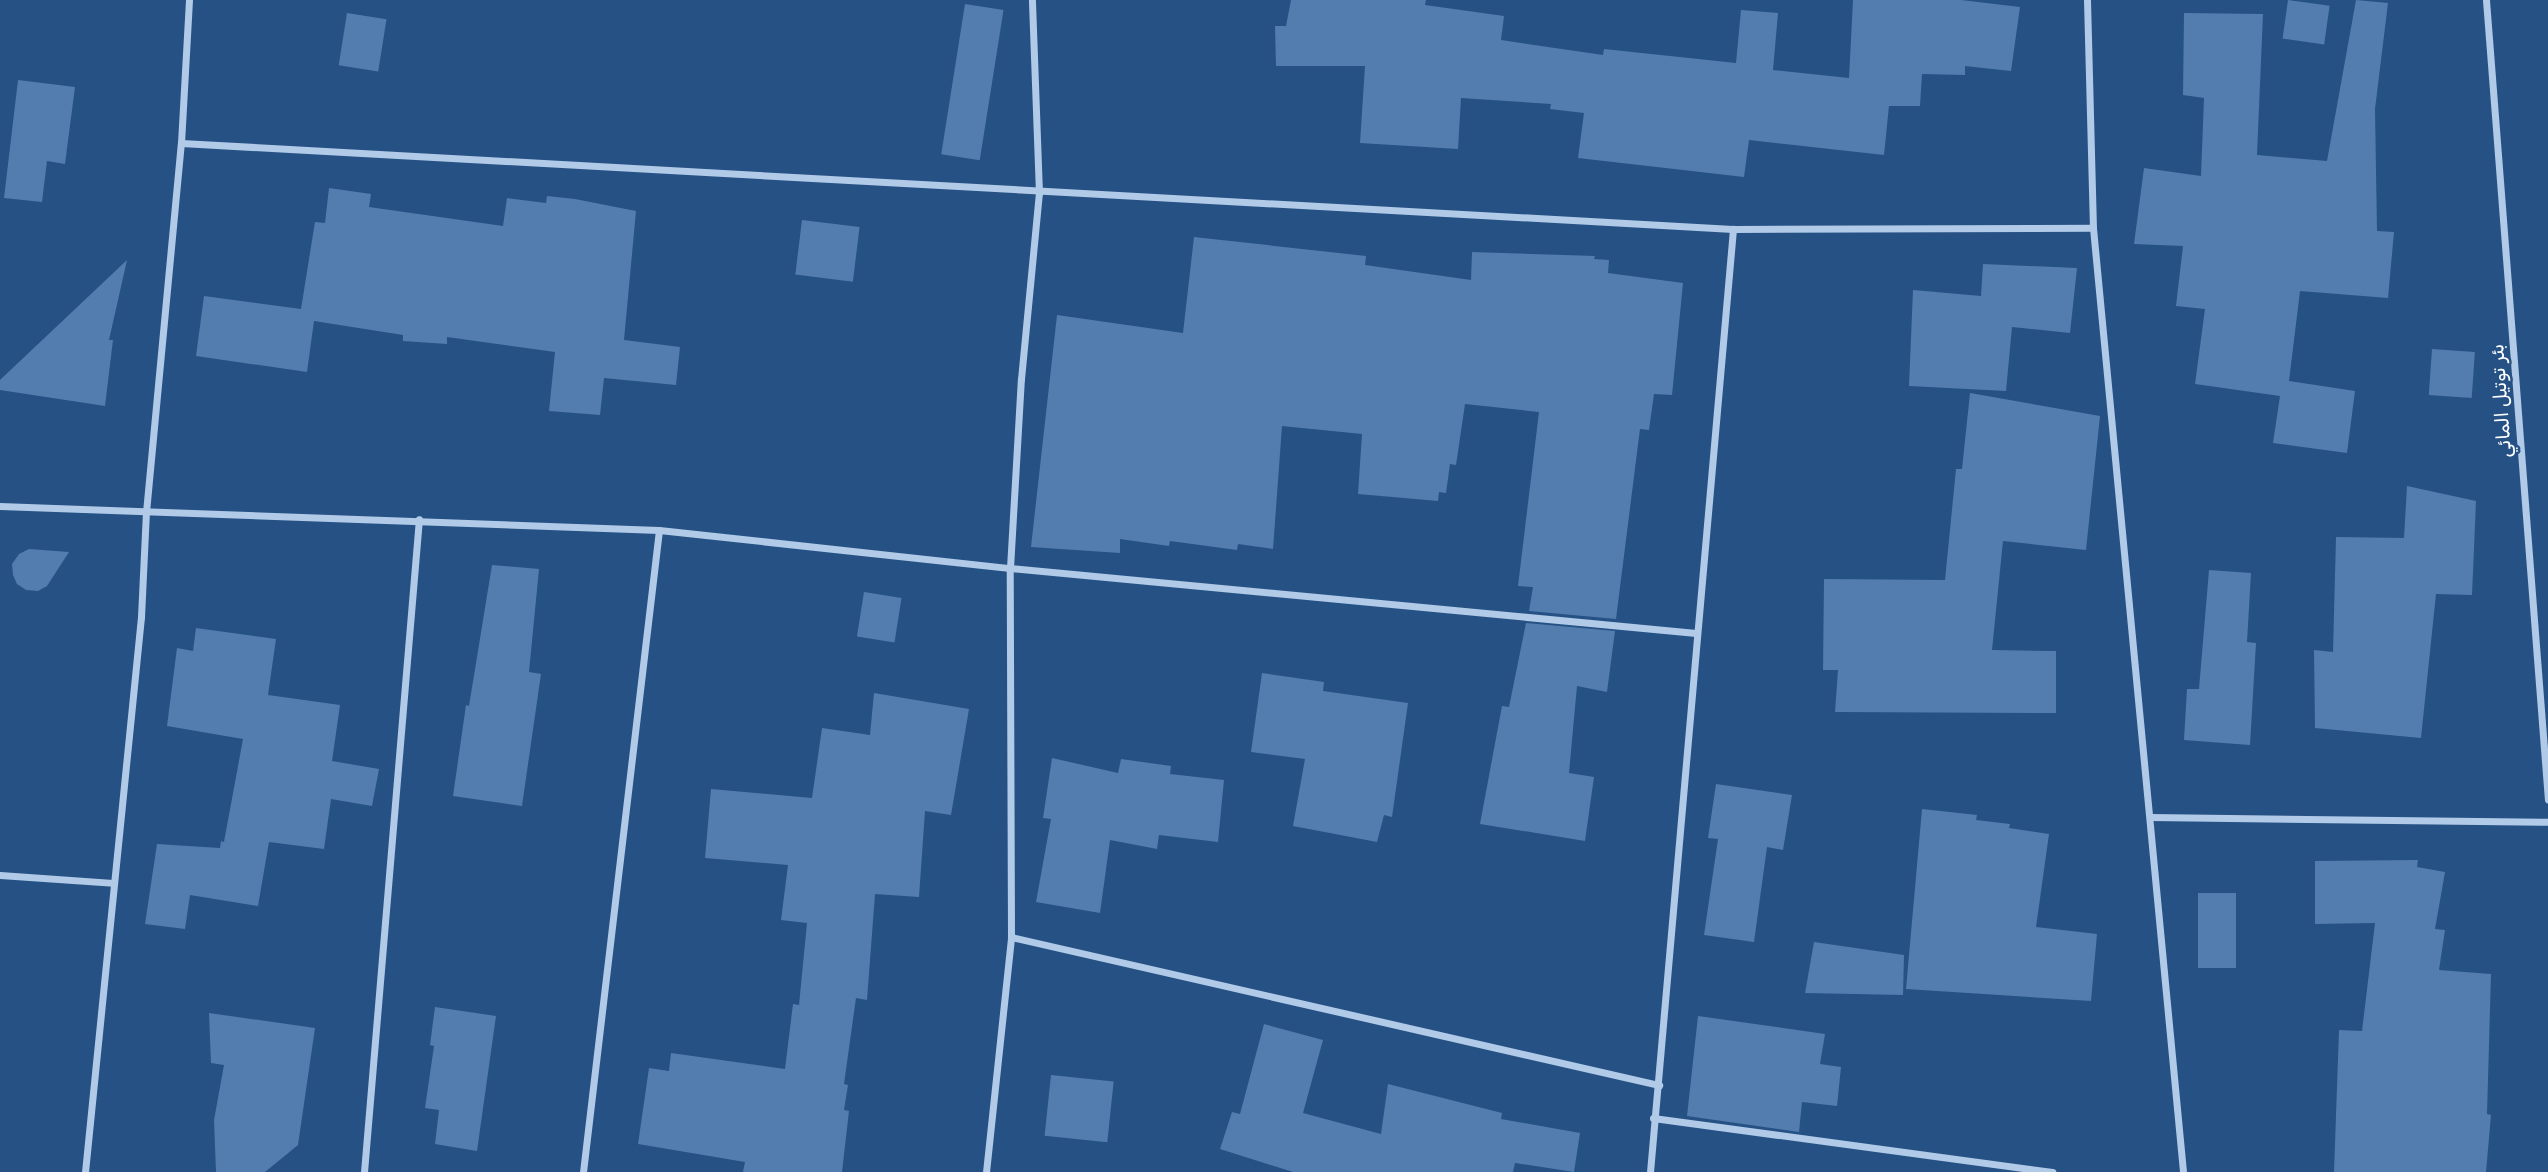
<!DOCTYPE html>
<meta charset="utf-8">
<style>
body{margin:0}
#map{position:relative;width:2548px;height:1172px;overflow:hidden;background:#265184;font-family:Rubik,"Noto Sans Arabic",sans-serif}
div>[style]{position:absolute}
[style*='--x']{left:calc(var(--x)*1px);top:calc(var(--y)*1px);width:calc(var(--w)*1px);rotate:calc(var(--a)*1deg)}
.building>*{inset:0;background:#527dae;transform-origin:0 0}
.minor>*{height:7px;margin:-3.5px;padding:0 3.5px;transform-origin:3.5px;border-radius:3.5px;background:#b0cae8}
span{translate:-50% -50%;white-space:nowrap;text-align:center;line-height:1.15;-webkit-text-stroke:5px #265184;paint-order:stroke}
.street-label{font-size:19px;color:#fff}
</style>
<div id="map">
<div class="building">
<i style="clip-path:polygon(1291px 0,1426px 0,1425px 5px,1504px 16px,1501px 40px,1603px 55px,1604px 49px,1736px 63px,1741px 10px,1778px 13px,1773px 70px,1849px 78px,1853px 0,1961px 0,2020px 7px,2011px 71px,1965px 66px,1965px 75px,1922px 74px,1920px 106px,1889px 106px,1884px 155px,1749px 140px,1744px 177px,1578px 158px,1584px 113px,1550px 109px,1551px 104px,1461px 98px,1458px 149px,1360px 143px,1365px 66px,1276px 66px,1275px 26px,1286px 26px)"></i>
<i style="left:2288px;top:0;width:42px;height:39px;rotate:8deg"></i>
<i style="clip-path:polygon(2356px 0,2388px 3px,2375px 109px,2377px 231px,2394px 232px,2388px 298px,2300px 291px,2289px 381px,2355px 391px,2347px 453px,2273px 443px,2280px 396px,2195px 384px,2205px 309px,2176px 306px,2183px 246px,2134px 244px,2144px 168px,2201px 176px,2204px 98px,2183px 95px,2184px 13px,2263px 14px,2257px 155px,2327px 161px)"></i>
<i style="left:965px;top:4px;width:39px;height:152px;rotate:9deg"></i>
<i style="left:347px;top:13px;width:40px;height:53px;rotate:9deg"></i>
<i style="clip-path:polygon(18px 80px,75px 87px,65px 164px,47px 161px,42px 202px,4px 198px)"></i>
<i style="clip-path:polygon(329px 188px,371px 194px,369px 207px,503px 226px,507px 198px,546px 203px,547px 196px,575px 199px,636px 211px,624px 340px,680px 347px,676px 385px,604px 378px,600px 415px,549px 411px,555px 352px,447px 337px,447px 344px,403px 341px,403px 335px,314px 321px,307px 372px,196px 356px,204px 296px,301px 309px,315px 222px,325px 223px)"></i>
<i style="left:802px;top:220px;width:58px;height:55px;rotate:7deg"></i>
<i style="clip-path:polygon(1194px 237px,1366px 256px,1365px 265px,1471px 280px,1472px 252px,1595px 256px,1594px 259px,1609px 260px,1608px 273px,1683px 283px,1672px 395px,1654px 394px,1649px 430px,1640px 429px,1616px 619px,1529px 611px,1533px 587px,1518px 586px,1539px 412px,1465px 404px,1456px 465px,1450px 464px,1446px 493px,1439px 492px,1438px 501px,1358px 494px,1362px 434px,1282px 426px,1273px 549px,1238px 544px,1237px 550px,1170px 541px,1169px 546px,1120px 539px,1120px 553px,1031px 547px,1057px 315px,1183px 333px)"></i>
<i style="clip-path:polygon(127px 260px,109px 340px,113px 340px,105px 406px,0 390px,0 380px)"></i>
<i style="clip-path:polygon(1983px 264px,2077px 268px,2070px 333px,2012px 327px,2006px 391px,1909px 386px,1913px 290px,1981px 296px)"></i>
<i style="left:2432px;top:349px;width:43px;height:46px;rotate:4deg"></i>
<i style="clip-path:polygon(1970px 393px,2100px 416px,2086px 550px,2003px 541px,1992px 650px,2056px 651px,2056px 713px,1835px 712px,1838px 670px,1823px 670px,1824px 579px,1945px 580px,1956px 469px,1962px 469px)"></i>
<i style="clip-path:polygon(2407px 486px,2476px 501px,2472px 595px,2436px 594px,2421px 738px,2315px 728px,2314px 650px,2333px 652px,2336px 537px,2404px 538px)"></i>
<i style="clip-path:polygon(29px 549px,69px 552px,47px 586px,38px 591px,26px 590px,17px 584px,13px 575px,12px 564px,19px 554px)"></i>
<i style="clip-path:polygon(492px 565px,539px 569px,529px 672px,541px 674px,522px 806px,453px 796px,466px 705px,469px 706px)"></i>
<i style="clip-path:polygon(2209px 570px,2251px 573px,2247px 642px,2256px 643px,2250px 745px,2184px 740px,2187px 689px,2199px 689px)"></i>
<i style="left:864px;top:592px;width:38px;height:45px;rotate:9deg"></i>
<i style="clip-path:polygon(1526px 623px,1615px 631px,1607px 692px,1577px 686px,1569px 773px,1594px 777px,1585px 841px,1480px 824px,1502px 706px,1509px 707px)"></i>
<i style="clip-path:polygon(196px 628px,276px 639px,268px 695px,340px 705px,332px 761px,379px 769px,372px 806px,331px 799px,324px 849px,269px 842px,258px 906px,190px 895px,185px 929px,145px 924px,157px 844px,220px 848px,221px 841px,224px 842px,243px 739px,167px 726px,177px 648px,193px 651px)"></i>
<i style="clip-path:polygon(1262px 673px,1324px 682px,1323px 691px,1408px 703px,1392px 817px,1384px 815px,1377px 842px,1293px 826px,1305px 759px,1251px 752px)"></i>
<i style="clip-path:polygon(874px 693px,969px 709px,951px 815px,925px 811px,919px 897px,875px 894px,867px 1000px,856px 998px,844px 1084px,848px 1085px,844px 1110px,849px 1111px,842px 1172px,743px 1172px,745px 1162px,638px 1144px,649px 1068px,669px 1071px,671px 1053px,785px 1069px,793px 1004px,799px 1005px,807px 923px,781px 920px,788px 865px,705px 858px,711px 789px,812px 798px,822px 728px,870px 735px)"></i>
<i style="clip-path:polygon(1052px 758px,1118px 773px,1121px 759px,1171px 766px,1170px 774px,1224px 780px,1218px 842px,1159px 835px,1157px 849px,1110px 840px,1100px 913px,1036px 902px,1051px 819px,1043px 818px)"></i>
<i style="clip-path:polygon(1716px 784px,1792px 795px,1783px 850px,1767px 847px,1754px 942px,1704px 935px,1718px 839px,1708px 838px)"></i>
<i style="clip-path:polygon(1922px 809px,1977px 815px,1976px 820px,2010px 824px,2009px 828px,2049px 834px,2036px 927px,2097px 934px,2091px 1001px,1906px 989px)"></i>
<i style="clip-path:polygon(2418px 860px,2417px 867px,2445px 872px,2435px 929px,2445px 930px,2439px 970px,2491px 974px,2487px 1114px,2491px 1115px,2486px 1172px,2334px 1172px,2339px 1030px,2362px 1031px,2375px 923px,2315px 924px,2315px 861px)"></i>
<i style="left:2198px;top:893px;width:38px;height:75px"></i>
<i style="clip-path:polygon(1814px 942px,1904px 955px,1903px 995px,1805px 993px)"></i>
<i style="clip-path:polygon(435px 1007px,496px 1016px,477px 1151px,435px 1144px,439px 1110px,425px 1108px,434px 1046px,430px 1045px)"></i>
<i style="clip-path:polygon(209px 1013px,315px 1028px,298px 1145px,265px 1172px,216px 1172px,214px 1120px,224px 1065px,211px 1063px)"></i>
<i style="clip-path:polygon(1698px 1016px,1825px 1034px,1820px 1064px,1841px 1067px,1837px 1106px,1802px 1102px,1799px 1132px,1687px 1116px)"></i>
<i style="clip-path:polygon(1264px 1024px,1323px 1040px,1303px 1113px,1381px 1134px,1388px 1084px,1502px 1113px,1501px 1119px,1580px 1133px,1574px 1172px,1515px 1163px,1513px 1172px,1293px 1172px,1220px 1149px,1232px 1112px,1240px 1114px)"></i>
<i style="left:1051px;top:1075px;width:63px;height:61px;rotate:6deg"></i>
</div>
<div class="minor">
<i style="--x:2087;--y:0;--w:228;--a:88.5"></i>
<i style="--x:2093;--y:228;--w:948;--a:84.55"></i>
<i style="--x:2486;--y:0;--w:802;--a:85.57"></i>
<i style="--x:181;--y:143;--w:1554;--a:3.17"></i>
<i style="--x:1733;--y:229;--w:360;--a:-0.2"></i>
<i style="--x:0;--y:506;--w:659;--a:2.09"></i>
<i style="--x:659;--y:530;--w:353;--a:6.2"></i>
<i style="--x:1010;--y:568;--w:689;--a:5.41"></i>
<i style="--x:2150;--y:817;--w:398;--a:0.7"></i>
<i style="--x:0;--y:875;--w:113;--a:4"></i>
<i style="--x:1011;--y:937;--w:665;--a:12.87"></i>
<i style="--x:1653;--y:1118;--w:403;--a:7.7"></i>
<i style="--x:85;--y:1172;--w:558;--a:-84.24"></i>
<i style="--x:141;--y:617;--w:105;--a:-87.3"></i>
<i style="--x:146;--y:512;--w:371;--a:-84.6"></i>
<i style="--x:181;--y:143;--w:143;--a:-86.8"></i>
<i style="--x:364;--y:1172;--w:655;--a:-85.19"></i>
<i style="--x:583;--y:1172;--w:646;--a:-83.25"></i>
<i style="--x:986;--y:1172;--w:236;--a:-83.9"></i>
<i style="--x:1011;--y:937;--w:369;--a:-90.2"></i>
<i style="--x:1010;--y:568;--w:189;--a:-86.7"></i>
<i style="--x:1021;--y:379;--w:187;--a:-84.5"></i>
<i style="--x:1039;--y:193;--w:193;--a:-92.1"></i>
<i style="--x:1650;--y:1172;--w:947;--a:-84.97"></i>
</div>
<div class="street-label">
<span style="left:2501px;top:401px;rotate:-94deg">بئر توتيل المائي</span>
</div>
</div>
